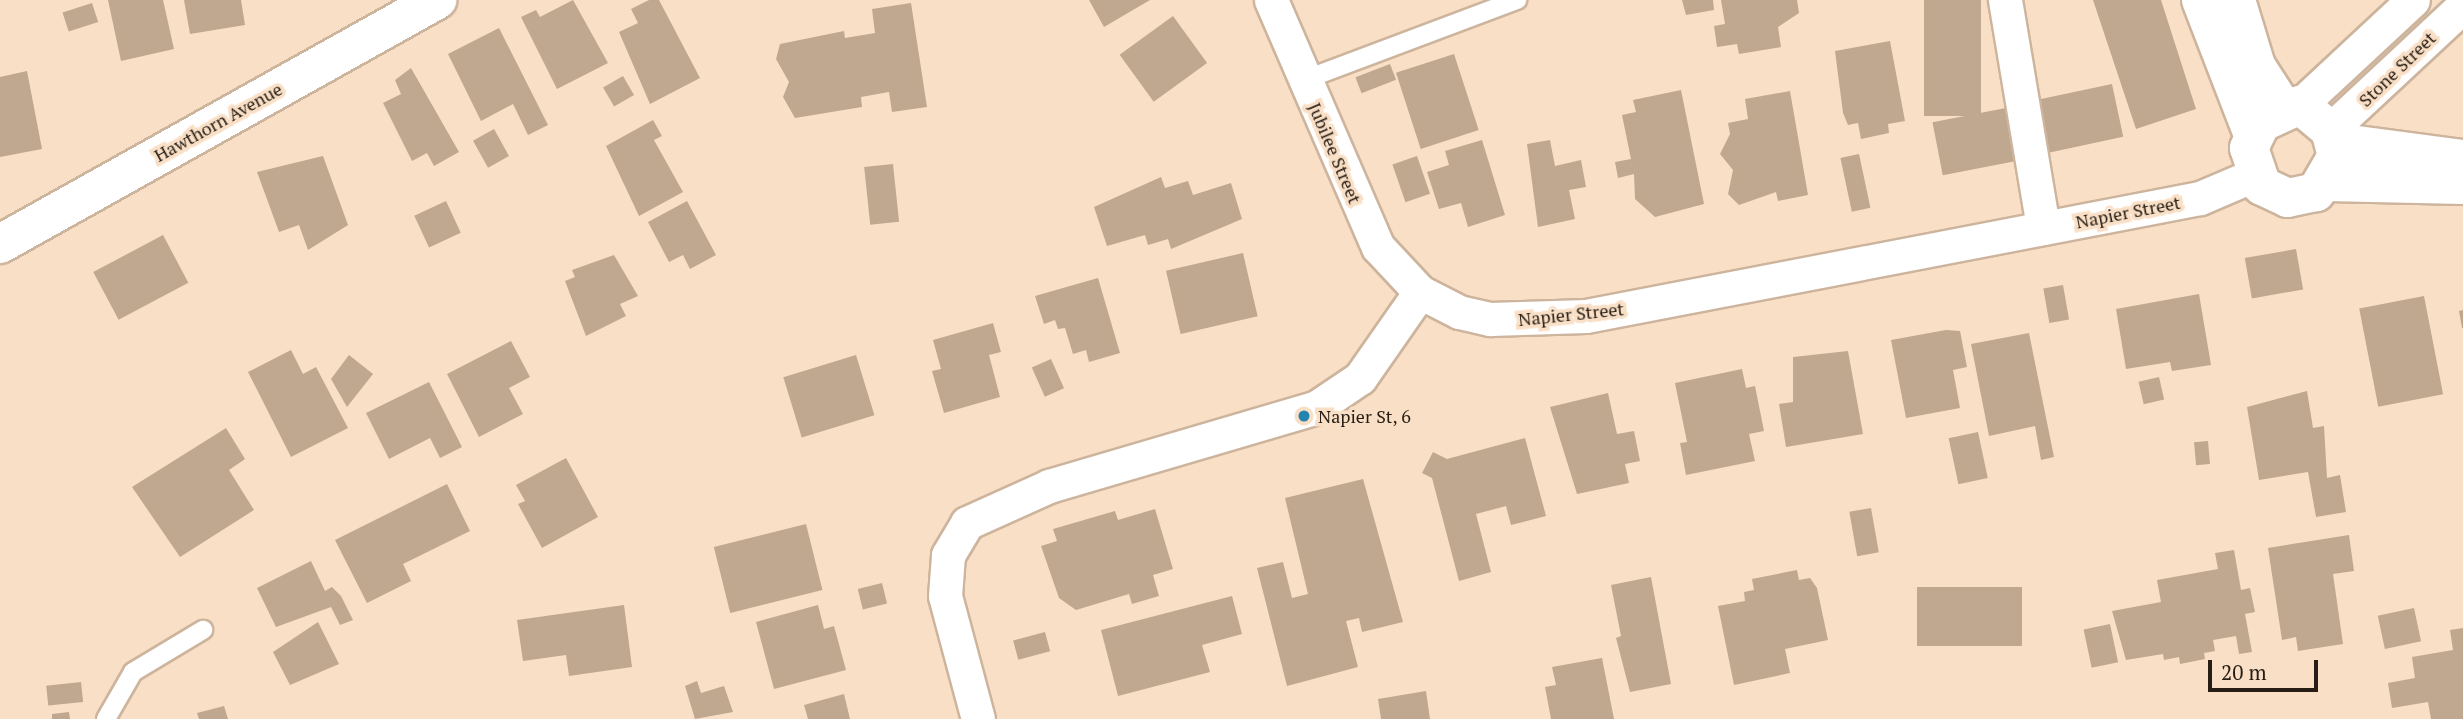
<!DOCTYPE html>
<style>
body{margin:0}
#map{position:relative;width:2463px;height:719px;overflow:hidden;background:#f9dfc6;font-family:"PT Serif",serif}
div>[style]{position:absolute}
[style*='--x']{left:calc(var(--x)*1px);top:calc(var(--y)*1px);width:calc(var(--w)*1px);rotate:calc(var(--a)*1deg)}
.building>*{inset:0;background:#c0a790;transform-origin:0 0}
.roads{filter:drop-shadow(2px 0 #cdb49d) drop-shadow(-2px 0 #cdb49d) drop-shadow(0 2px #cdb49d) drop-shadow(0 -2px #cdb49d)}
.service>*{height:18px;margin:-9px;padding:0 9px;transform-origin:9px;border-radius:9px;background:#fff}
.minor>*{height:33px;margin:-16.5px;padding:0 16.5px;transform-origin:16.5px;border-radius:16.5px;background:#fff}
.tertiary>*{height:38px;margin:-19px;padding:0 19px;transform-origin:19px;border-radius:19px;background:#fff}
.dots>*{width:19px;height:19px;translate:-50% -50%;box-sizing:border-box;border:4px solid #f9dfc6;border-radius:50%}
span{translate:-50% -50%;white-space:nowrap;text-align:center;line-height:1.15;-webkit-text-stroke:7px #f9dfc6;paint-order:stroke}
.street-label{font-size:18px;color:#271d14}
.poi-label{font-size:18px;color:#271d14}
.left{translate:0 -50%;text-align:left}
.scale{position:absolute;left:2208px;top:660px;width:110px;height:32px;box-sizing:border-box;border:4px solid #271d14;border-top:0;padding-left:9px;font-size:21px;line-height:24px;white-space:nowrap;color:#271d14;-webkit-text-stroke:5px #f9dfc6;paint-order:stroke}
</style>
<div id="map">
<div class="building">
<i style="clip-path:polygon(108px 0,163px 0,174px 49px,121px 61px)"></i>
<i style="clip-path:polygon(184px 0,241px 0,245px 25px,190px 34px)"></i>
<i style="clip-path:polygon(573px 0,608px 63px,557px 89px,521px 17px,536px 10px,540px 17px)"></i>
<i style="clip-path:polygon(649px 0,659px 0,700px 78px,650px 104px,619px 32px,638px 23px,631px 9px)"></i>
<i style="clip-path:polygon(1089px 0,1150px 0,1104px 27px)"></i>
<i style="clip-path:polygon(1682px 0,1713px 0,1714px 10px,1686px 15px)"></i>
<i style="clip-path:polygon(1721px 0,1797px 0,1799px 13px,1778px 27px,1781px 47px,1739px 54px,1737px 44px,1717px 47px,1714px 26px,1725px 24px)"></i>
<i style="left:1924px;top:0;width:57px;height:116px"></i>
<i style="clip-path:polygon(2093px 0,2161px 0,2196px 109px,2136px 129px)"></i>
<i style="left:92px;top:3px;width:20px;height:31px;rotate:72deg"></i>
<i style="clip-path:polygon(911px 3px,927px 107px,892px 112px,889px 92px,861px 97px,862px 107px,795px 118px,783px 97px,789px 82px,776px 59px,780px 44px,844px 31px,845px 38px,875px 33px,872px 9px)"></i>
<i style="left:1173px;top:16px;width:58px;height:66px;rotate:54deg"></i>
<i style="clip-path:polygon(499px 28px,548px 125px,528px 135px,513px 104px,481px 121px,448px 54px)"></i>
<i style="clip-path:polygon(1890px 41px,1905px 121px,1888px 124px,1889px 133px,1861px 139px,1858px 123px,1848px 125px,1843px 113px,1835px 51px)"></i>
<i style="left:1454px;top:54px;width:80px;height:61px;rotate:72deg"></i>
<i style="left:1390px;top:64px;width:17px;height:37px;rotate:69deg"></i>
<i style="clip-path:polygon(411px 68px,459px 152px,434px 166px,427px 153px,412px 161px,383px 103px,401px 94px,395px 80px)"></i>
<i style="clip-path:polygon(27px 71px,42px 149px,0 157px,0 77px)"></i>
<i style="left:623px;top:76px;width:22px;height:23px;rotate:60deg"></i>
<i style="left:2112px;top:84px;width:54px;height:75px;rotate:78deg"></i>
<i style="clip-path:polygon(1681px 90px,1704px 204px,1655px 217px,1635px 199px,1634px 174px,1618px 178px,1615px 162px,1631px 159px,1622px 115px,1636px 112px,1633px 100px)"></i>
<i style="clip-path:polygon(1790px 91px,1808px 195px,1778px 201px,1776px 192px,1739px 205px,1728px 194px,1733px 170px,1720px 154px,1730px 134px,1728px 123px,1748px 119px,1745px 99px)"></i>
<i style="left:2011px;top:107px;width:54px;height:80px;rotate:79deg"></i>
<i style="clip-path:polygon(653px 120px,662px 136px,654px 140px,683px 192px,639px 216px,606px 146px)"></i>
<i style="left:494px;top:129px;width:31px;height:24px;rotate:61deg"></i>
<i style="clip-path:polygon(1482px 140px,1505px 215px,1468px 227px,1461px 203px,1439px 209px,1427px 172px,1449px 165px,1445px 151px)"></i>
<i style="clip-path:polygon(1550px 140px,1555px 166px,1581px 160px,1586px 187px,1569px 190px,1575px 219px,1538px 227px,1527px 144px)"></i>
<i style="left:1859px;top:154px;width:55px;height:19px;rotate:78deg"></i>
<i style="clip-path:polygon(323px 156px,348px 225px,308px 250px,299px 225px,279px 232px,257px 172px)"></i>
<i style="left:1417px;top:156px;width:40px;height:26px;rotate:71deg"></i>
<i style="left:893px;top:164px;width:58px;height:29px;rotate:84deg"></i>
<i style="clip-path:polygon(1161px 177px,1165px 188px,1188px 181px,1193px 195px,1231px 183px,1242px 219px,1171px 249px,1168px 239px,1148px 245px,1145px 235px,1107px 246px,1094px 207px)"></i>
<i style="left:446px;top:201px;width:35px;height:35px;rotate:65deg"></i>
<i style="clip-path:polygon(687px 201px,716px 255px,690px 269px,683px 255px,669px 262px,648px 222px)"></i>
<i style="left:163px;top:235px;width:54px;height:79px;rotate:62deg"></i>
<i style="left:2296px;top:249px;width:41px;height:52px;rotate:80deg"></i>
<i style="left:1243px;top:253px;width:65px;height:79px;rotate:77deg"></i>
<i style="clip-path:polygon(614px 255px,638px 296px,620px 304px,626px 316px,586px 336px,565px 281px,575px 277px,572px 270px)"></i>
<i style="clip-path:polygon(1098px 278px,1120px 353px,1089px 362px,1086px 350px,1073px 354px,1065px 328px,1058px 329px,1055px 320px,1044px 324px,1035px 296px)"></i>
<i style="left:2063px;top:285px;width:35px;height:20px;rotate:80deg"></i>
<i style="clip-path:polygon(2199px 294px,2211px 365px,2172px 371px,2170px 362px,2126px 369px,2116px 309px)"></i>
<i style="left:2424px;top:296px;width:100px;height:66px;rotate:79deg"></i>
<i style="clip-path:polygon(2463px 310px,2463px 328px,2462px 328px,2459px 311px)"></i>
<i style="clip-path:polygon(993px 323px,1001px 352px,989px 355px,1000px 397px,944px 413px,932px 371px,941px 369px,933px 340px)"></i>
<i style="clip-path:polygon(1946px 330px,1960px 331px,1967px 367px,1953px 370px,1960px 408px,1906px 418px,1891px 340px)"></i>
<i style="clip-path:polygon(2029px 333px,2054px 457px,2041px 460px,2035px 426px,1989px 436px,1971px 344px)"></i>
<i style="clip-path:polygon(511px 341px,530px 377px,509px 388px,523px 414px,479px 437px,447px 374px)"></i>
<i style="clip-path:polygon(291px 350px,303px 374px,316px 367px,348px 428px,291px 457px,248px 372px)"></i>
<i style="clip-path:polygon(1848px 351px,1863px 434px,1786px 447px,1779px 404px,1793px 402px,1793px 357px)"></i>
<i style="clip-path:polygon(349px 355px,373px 374px,347px 407px,331px 379px)"></i>
<i style="left:856px;top:355px;width:63px;height:76px;rotate:73deg"></i>
<i style="left:1051px;top:359px;width:32px;height:21px;rotate:66deg"></i>
<i style="clip-path:polygon(1742px 369px,1746px 388px,1755px 386px,1764px 431px,1749px 434px,1755px 461px,1686px 475px,1680px 443px,1687px 442px,1675px 383px)"></i>
<i style="left:2159px;top:377px;width:23px;height:21px;rotate:77deg"></i>
<i style="clip-path:polygon(429px 382px,462px 447px,440px 458px,430px 438px,389px 459px,366px 413px)"></i>
<i style="clip-path:polygon(2307px 391px,2313px 428px,2324px 426px,2327px 478px,2340px 475px,2346px 512px,2316px 517px,2308px 472px,2259px 480px,2247px 407px)"></i>
<i style="clip-path:polygon(1608px 393px,1617px 434px,1634px 431px,1640px 461px,1625px 464px,1629px 483px,1577px 494px,1550px 407px)"></i>
<i style="clip-path:polygon(226px 428px,245px 459px,229px 470px,254px 510px,180px 557px,132px 487px)"></i>
<i style="left:1978px;top:432px;width:47px;height:30px;rotate:78deg"></i>
<i style="clip-path:polygon(1525px 438px,1546px 516px,1511px 525px,1506px 506px,1476px 514px,1491px 572px,1459px 581px,1432px 478px,1422px 473px,1433px 452px,1447px 459px)"></i>
<i style="left:2208px;top:441px;width:23px;height:14px;rotate:85deg"></i>
<i style="clip-path:polygon(566px 458px,598px 517px,542px 548px,518px 504px,525px 501px,516px 485px)"></i>
<i style="clip-path:polygon(1363px 479px,1403px 622px,1362px 632px,1359px 618px,1346px 621px,1358px 667px,1287px 686px,1257px 568px,1283px 562px,1292px 598px,1308px 594px,1285px 498px)"></i>
<i style="clip-path:polygon(447px 484px,470px 531px,403px 564px,411px 581px,367px 603px,335px 540px)"></i>
<i style="left:1871px;top:508px;width:45px;height:22px;rotate:80deg"></i>
<i style="clip-path:polygon(1155px 509px,1173px 569px,1153px 575px,1159px 596px,1132px 604px,1129px 594px,1076px 610px,1059px 598px,1041px 546px,1057px 541px,1053px 529px,1115px 511px,1118px 520px)"></i>
<i style="left:806px;top:524px;width:68px;height:95px;rotate:76deg"></i>
<i style="clip-path:polygon(2349px 535px,2354px 571px,2333px 574px,2343px 644px,2298px 651px,2296px 637px,2282px 640px,2268px 548px)"></i>
<i style="clip-path:polygon(2234px 550px,2241px 590px,2250px 588px,2255px 612px,2245px 614px,2252px 652px,2239px 654px,2236px 636px,2213px 640px,2215px 651px,2204px 653px,2205px 659px,2180px 664px,2179px 657px,2164px 660px,2163px 654px,2126px 660px,2112px 611px,2161px 602px,2157px 580px,2218px 569px,2215px 553px)"></i>
<i style="clip-path:polygon(311px 561px,325px 591px,332px 587px,341px 596px,353px 620px,340px 625px,331px 607px,276px 627px,257px 588px)"></i>
<i style="clip-path:polygon(1797px 570px,1799px 580px,1810px 578px,1817px 588px,1828px 640px,1785px 649px,1790px 673px,1734px 685px,1718px 606px,1745px 601px,1744px 592px,1754px 590px,1752px 579px)"></i>
<i style="clip-path:polygon(1651px 577px,1671px 684px,1630px 692px,1616px 638px,1621px 636px,1611px 585px)"></i>
<i style="left:882px;top:583px;width:21px;height:25px;rotate:76deg"></i>
<i style="left:1917px;top:587px;width:105px;height:59px"></i>
<i style="clip-path:polygon(1232px 596px,1242px 634px,1202px 645px,1210px 672px,1118px 696px,1101px 630px)"></i>
<i style="clip-path:polygon(624px 605px,632px 667px,569px 676px,566px 655px,523px 661px,517px 620px)"></i>
<i style="clip-path:polygon(818px 605px,824px 629px,834px 626px,846px 670px,774px 689px,756px 622px)"></i>
<i style="left:2414px;top:608px;width:34px;height:37px;rotate:78deg"></i>
<i style="clip-path:polygon(318px 622px,339px 664px,290px 685px,273px 652px)"></i>
<i style="left:2110px;top:624px;width:39px;height:27px;rotate:78deg"></i>
<i style="clip-path:polygon(2463px 628px,2463px 719px,2431px 719px,2428px 702px,2392px 708px,2388px 683px,2415px 678px,2412px 657px,2453px 650px,2450px 630px)"></i>
<i style="left:1045px;top:632px;width:20px;height:33px;rotate:75deg"></i>
<i style="clip-path:polygon(1602px 658px,1614px 719px,1551px 719px,1545px 687px,1556px 685px,1552px 667px)"></i>
<i style="clip-path:polygon(697px 681px,701px 693px,724px 686px,733px 712px,695px 719px,685px 686px)"></i>
<i style="left:81px;top:682px;width:20px;height:35px;rotate:84deg"></i>
<i style="clip-path:polygon(1426px 691px,1430px 719px,1381px 719px,1378px 699px)"></i>
<i style="clip-path:polygon(844px 694px,850px 719px,808px 719px,804px 705px)"></i>
<i style="clip-path:polygon(224px 706px,228px 719px,199px 719px,197px 713px)"></i>
<i style="clip-path:polygon(69px 712px,70px 719px,52px 719px,52px 714px)"></i>
</div>
<div class="roads">
<div class="service">
<i style="--x:1304;--y:80;--w:228;--a:-20.6"></i>
<i style="--x:106;--y:719;--w:54;--a:-60.1"></i>
<i style="--x:133;--y:672;--w:82;--a:-31"></i>
</div>
<div class="minor">
<i style="--x:1271;--y:0;--w:269;--a:66.6"></i>
<i style="--x:1378;--y:247;--w:62;--a:47"></i>
<i style="--x:1420;--y:292;--w:44;--a:27.1"></i>
<i style="--x:1459;--y:312;--w:32;--a:13"></i>
<i style="--x:1490;--y:319;--w:96;--a:-1.8"></i>
<i style="--x:1586;--y:316;--w:625;--a:-10.88"></i>
<i style="--x:2200;--y:198;--w:59;--a:-23.1"></i>
<i style="--x:2005;--y:0;--w:231;--a:80.5"></i>
<i style="--x:2300;--y:105;--w:154;--a:-42.9"></i>
<i style="--x:2330;--y:130;--w:182;--a:-43"></i>
<i style="--x:978;--y:719;--w:127;--a:-105"></i>
<i style="--x:945;--y:596;--w:41;--a:-85.8"></i>
<i style="--x:948;--y:555;--w:37;--a:-59"></i>
<i style="--x:967;--y:523;--w:90;--a:-24.3"></i>
<i style="--x:1049;--y:486;--w:279;--a:-16.4"></i>
<i style="--x:1317;--y:407;--w:52;--a:-34"></i>
<i style="--x:1360;--y:378;--w:105;--a:-55.1"></i>
</div>
<div class="tertiary">
<i style="--x:2201;--y:0;--w:145;--a:68.9"></i>
<i style="--x:2236;--y:0;--w:69;--a:73.1"></i>
<i style="--x:2256;--y:66;--w:54;--a:57.2"></i>
<i style="--x:2300;--y:105;--w:39;--a:40"></i>
<i style="--x:2330;--y:130;--w:27;--a:75"></i>
<i style="--x:2337;--y:156;--w:42;--a:120.3"></i>
<i style="--x:2316;--y:192;--w:29;--a:168"></i>
<i style="--x:2288;--y:198;--w:29;--a:-155"></i>
<i style="--x:2262;--y:186;--w:40;--a:-108.9"></i>
<i style="--x:2249;--y:148;--w:28;--a:-64"></i>
<i style="--x:2261;--y:123;--w:43;--a:-24.8"></i>
<i style="--x:2335;--y:142;--w:129;--a:7.6"></i>
<i style="--x:2327;--y:182;--w:136;--a:1.3"></i>
<i style="--x:0;--y:244;--w:501;--a:-29.18"></i>
</div>
</div>
<div class="dots">
<i style="left:1304px;top:416px;background:#2384af"></i>
</div>
<div class="street-label">
<span style="left:2397px;top:69px;rotate:-44deg">Stone Street</span>
<span style="left:218px;top:122px;rotate:-29deg">Hawthorn Avenue</span>
<span style="left:1335px;top:153px;rotate:67deg">Jubilee Street</span>
<span style="left:2128px;top:212px;rotate:-11deg">Napier Street</span>
<span style="left:1571px;top:314px;rotate:-6deg">Napier Street</span>
</div>
<div class="poi-label">
<span class="left" style="left:1318px;top:416px">Napier St, 6</span>
</div>
<div class="scale">20 m</div>
</div>
